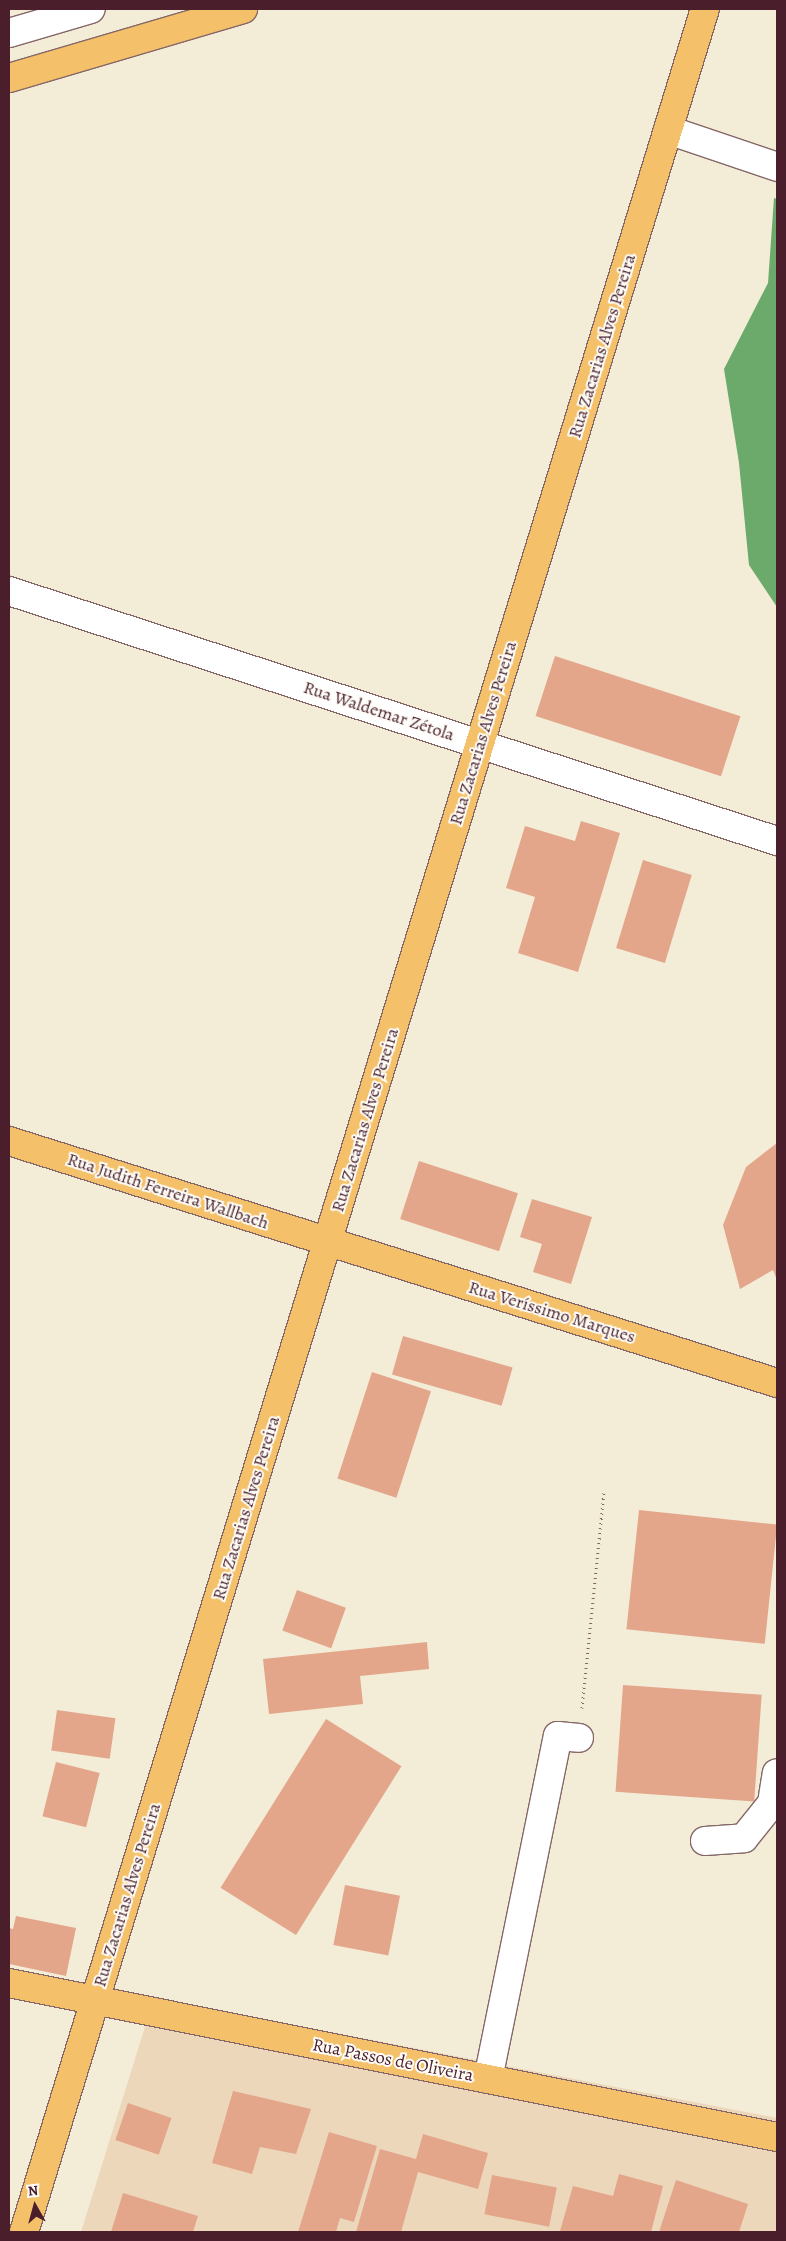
<!DOCTYPE html>
<meta charset="utf-8">
<style>
body{margin:0}
#map{position:relative;width:786px;height:2241px;overflow:hidden;background:#f3ecd7;font-family:Alegreya,serif}
div>[style]{position:absolute}
[style*='--x']{left:calc(var(--x)*1px);top:calc(var(--y)*1px);width:calc(var(--w)*1px);rotate:calc(var(--a)*1deg)}
.built>*{inset:0;background:#edd7bb}
.forest>*{inset:0;background:#6caa6c}
.building>*{inset:0;background:#e3a68b;transform-origin:0 0}
.path>*{height:3px;margin-top:-1.5px;transform-origin:0;background:repeating-linear-gradient(90deg,#856767 0 1px,transparent 0 5px)}
.roads{filter:drop-shadow(1px 0 #856767) drop-shadow(-1px 0 #856767) drop-shadow(0 1px #856767) drop-shadow(0 -1px #856767)}
.minor>*{height:28px;margin:-14px;padding:0 14px;transform-origin:14px;border-radius:14px;background:#fff}
.major>*{height:28px;margin:-14px;padding:0 14px;transform-origin:14px;border-radius:14px;background:#f4c16a}
span{translate:-50% -50%;white-space:nowrap;text-align:center;line-height:1.15;-webkit-text-stroke:4px #fdfcf7;paint-order:stroke}
.street-label{font-size:18px;color:#4a1f2b}
.frame{position:absolute;inset:0;border:10px solid #4a1f2b;pointer-events:none}
.north{position:absolute;left:10px;top:2181px;width:50px;height:50px;-webkit-text-stroke:4px #fdfcf7;paint-order:stroke;rotate:353deg;font-size:14px;font-weight:700;line-height:20px;text-align:center;color:#4a1f2b}
.north::after{content:'';display:block;margin:auto;width:18px;height:22px;background:#4a1f2b;clip-path:polygon(50% 0,100% 100%,50% 72%,0 100%)}
</style>
<div id="map">
<div class="built">
<i style="clip-path:polygon(154px 1998px,777px 2118px,777px 2232px,81px 2232px)"></i>
</div>
<div class="forest">
<i style="clip-path:polygon(774px 198px,777px 199px,777px 607px,749px 565px,739px 463px,724px 369px,768px 283px)"></i>
</div>
<div class="building">
<i style="left:555px;top:656px;width:195px;height:63px;rotate:18deg"></i>
<i style="clip-path:polygon(581px 821px,620px 833px,578px 972px,518px 953px,535px 897px,506px 888px,525px 826px,575px 841px)"></i>
<i style="left:643px;top:860px;width:51px;height:92px;rotate:17deg"></i>
<i style="clip-path:polygon(777px 1143px,777px 1280px,773px 1270px,740px 1289px,723px 1225px,746px 1167px)"></i>
<i style="left:419px;top:1161px;width:104px;height:61px;rotate:18deg"></i>
<i style="clip-path:polygon(532px 1199px,592px 1217px,571px 1284px,533px 1272px,542px 1244px,520px 1237px)"></i>
<i style="left:403px;top:1336px;width:114px;height:40px;rotate:16deg"></i>
<i style="left:372px;top:1372px;width:62px;height:112px;rotate:18deg"></i>
<i style="left:639px;top:1510px;width:139px;height:120px;rotate:6deg"></i>
<i style="left:297px;top:1590px;width:52px;height:43px;rotate:20deg"></i>
<i style="clip-path:polygon(427px 1642px,429px 1669px,360px 1676px,363px 1704px,269px 1714px,263px 1659px)"></i>
<i style="left:623px;top:1685px;width:139px;height:107px;rotate:4deg"></i>
<i style="left:57px;top:1710px;width:59px;height:41px;rotate:8deg"></i>
<i style="left:326px;top:1719px;width:89px;height:199px;rotate:32deg"></i>
<i style="left:56px;top:1762px;width:45px;height:56px;rotate:14deg"></i>
<i style="left:345px;top:1885px;width:56px;height:61px;rotate:11deg"></i>
<i style="clip-path:polygon(16px 1916px,76px 1928px,66px 1976px,9px 1964px,9px 1928px,13px 1929px)"></i>
<i style="clip-path:polygon(233px 2091px,311px 2109px,296px 2154px,260px 2147px,252px 2174px,212px 2163px)"></i>
<i style="left:128px;top:2103px;width:46px;height:39px;rotate:19deg"></i>
<i style="clip-path:polygon(329px 2132px,377px 2146px,354px 2222px,340px 2218px,336px 2232px,298px 2232px)"></i>
<i style="clip-path:polygon(423px 2134px,488px 2153px,478px 2189px,418px 2172px,401px 2232px,356px 2232px,380px 2149px,416px 2159px)"></i>
<i style="clip-path:polygon(619px 2174px,663px 2186px,651px 2232px,560px 2231px,573px 2186px,613px 2196px)"></i>
<i style="left:492px;top:2175px;width:66px;height:40px;rotate:11deg"></i>
<i style="clip-path:polygon(676px 2180px,748px 2204px,739px 2232px,659px 2232px)"></i>
<i style="clip-path:polygon(123px 2193px,198px 2216px,193px 2232px,111px 2232px)"></i>
</div>
<div class="path">
<i style="--x:582;--y:1708;--w:218;--a:-84.2"></i>
</div>
<div class="roads">
<div class="minor">
<i style="--x:9;--y:33;--w:85;--a:-16.3"></i>
<i style="--x:668;--y:130;--w:115;--a:18.7"></i>
<i style="--x:9;--y:591;--w:808;--a:18.03"></i>
<i style="--x:705;--y:1841;--w:39;--a:-4"></i>
<i style="--x:744;--y:1838;--w:45;--a:-51.3"></i>
<i style="--x:772;--y:1803;--w:30;--a:-81"></i>
<i style="--x:488;--y:2079;--w:350;--a:-78.5"></i>
<i style="--x:558;--y:1736;--w:21;--a:5"></i>
</div>
<div class="major">
<i style="--x:9;--y:78;--w:244;--a:-16.4"></i>
<i style="--x:9;--y:1141;--w:805;--a:17.49"></i>
<i style="--x:9;--y:1983;--w:783;--a:11.34"></i>
<i style="--x:24;--y:2232;--w:2325;--a:-72.97"></i>
</div>
</div>
<div class="street-label">
<span style="left:602px;top:346px;rotate:-73deg">Rua Zacarias Alves Pereira</span>
<span style="left:379px;top:711px;rotate:18deg">Rua Waldemar Zétola</span>
<span style="left:483px;top:733px;rotate:-73deg">Rua Zacarias Alves Pereira</span>
<span style="left:365px;top:1120px;rotate:-73deg">Rua Zacarias Alves Pereira</span>
<span style="left:168px;top:1191px;rotate:18deg">Rua Judith Ferreira Wallbach</span>
<span style="left:552px;top:1312px;rotate:17deg">Rua Veríssimo Marques</span>
<span style="left:246px;top:1508px;rotate:-73deg">Rua Zacarias Alves Pereira</span>
<span style="left:127px;top:1895px;rotate:-73deg">Rua Zacarias Alves Pereira</span>
<span style="left:393px;top:2060px;rotate:11deg">Rua Passos de Oliveira</span>
</div>
<div class="frame"></div>
<div class="north">N</div>
</div>
